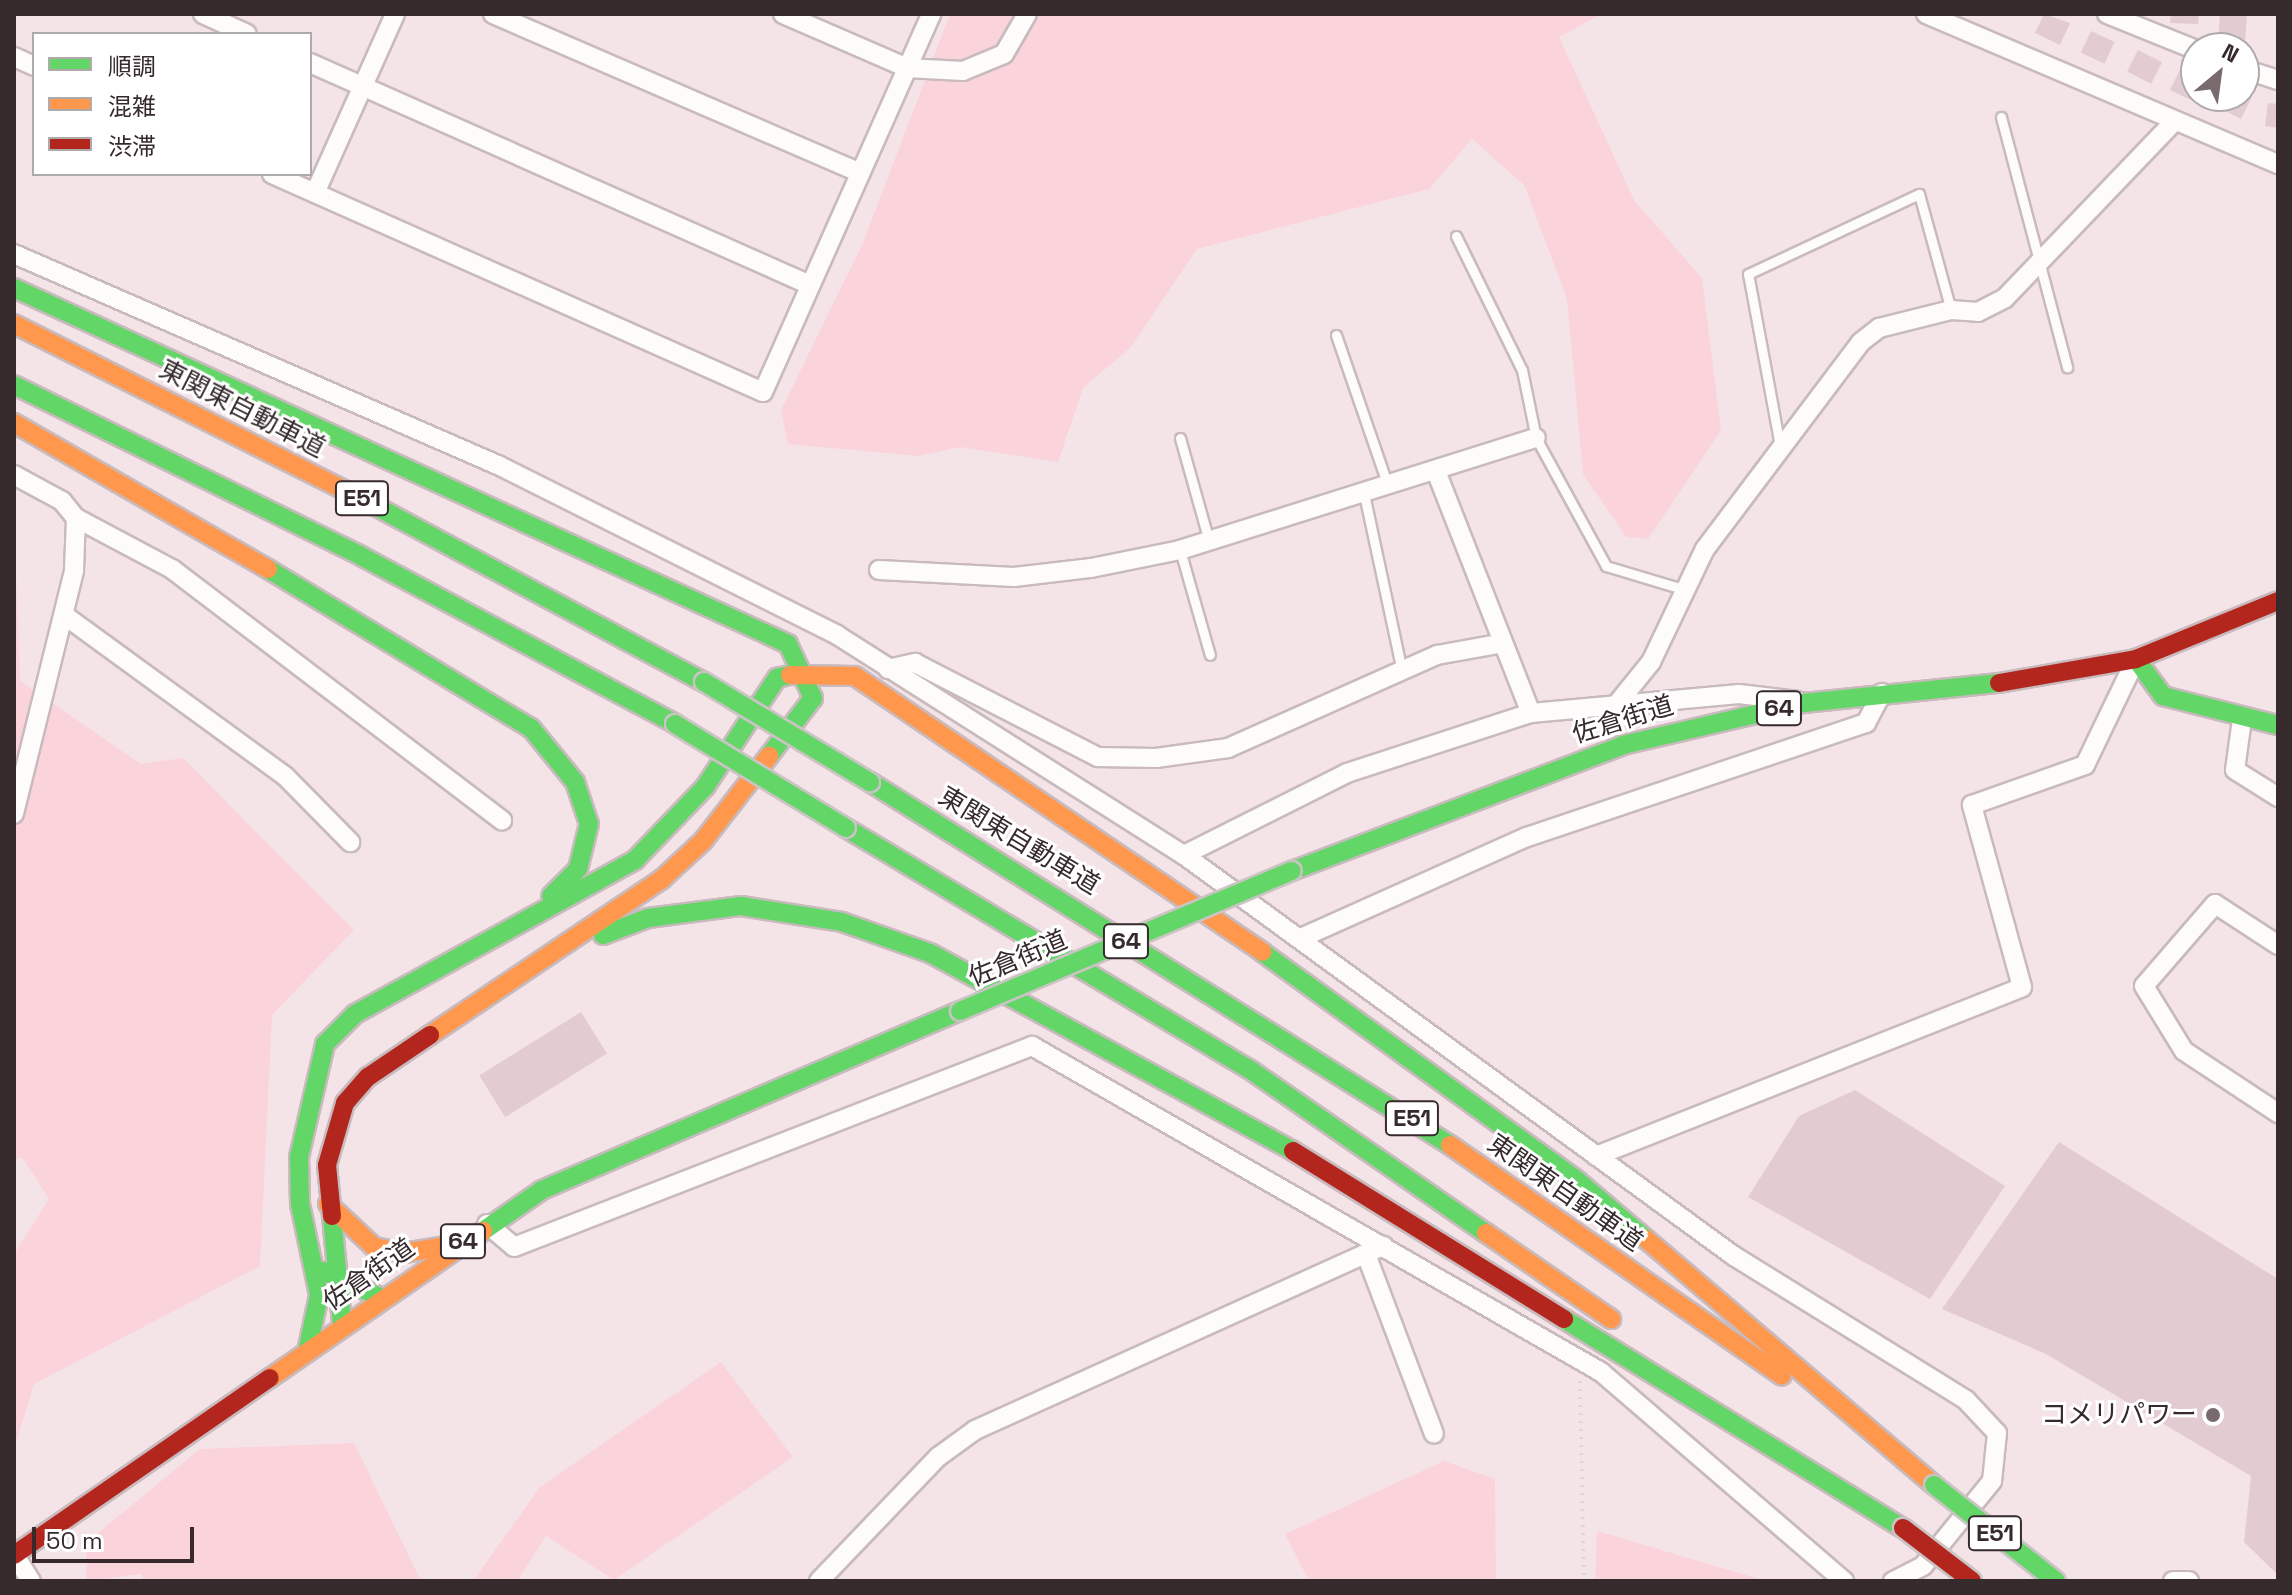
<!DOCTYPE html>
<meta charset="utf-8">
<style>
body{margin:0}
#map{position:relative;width:2292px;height:1595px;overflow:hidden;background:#f5e4e7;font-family:"Space Grotesk","Noto Sans JP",sans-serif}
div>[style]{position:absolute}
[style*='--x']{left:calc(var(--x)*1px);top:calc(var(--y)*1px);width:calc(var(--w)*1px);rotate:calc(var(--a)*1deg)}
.green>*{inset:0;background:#fad4da}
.building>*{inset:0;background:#e3ccd1;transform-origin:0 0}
.path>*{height:4px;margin-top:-2px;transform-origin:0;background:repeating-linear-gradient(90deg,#dbd6d7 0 2px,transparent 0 8px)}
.roads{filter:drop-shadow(2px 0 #c8babd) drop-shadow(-2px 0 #c8babd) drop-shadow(0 2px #c8babd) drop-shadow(0 -2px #c8babd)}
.lane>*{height:9px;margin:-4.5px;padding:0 4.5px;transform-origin:4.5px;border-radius:4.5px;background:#fefbfb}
.street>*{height:18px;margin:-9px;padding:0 9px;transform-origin:9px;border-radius:9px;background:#fefbfb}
.fast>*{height:18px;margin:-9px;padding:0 9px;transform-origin:9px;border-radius:9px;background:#63d668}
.slow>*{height:18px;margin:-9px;padding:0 9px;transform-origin:9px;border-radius:9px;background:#ff974d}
.jam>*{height:18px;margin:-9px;padding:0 9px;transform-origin:9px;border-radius:9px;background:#b3261e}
.bridges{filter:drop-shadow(2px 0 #cbc3c4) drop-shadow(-2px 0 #cbc3c4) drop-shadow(0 2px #cbc3c4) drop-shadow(0 -2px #cbc3c4)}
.fast-bridge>*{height:18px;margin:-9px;padding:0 9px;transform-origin:9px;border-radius:9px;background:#63d668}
.jam-bridge>*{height:18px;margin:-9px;padding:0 9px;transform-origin:9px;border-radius:9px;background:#b3261e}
.dots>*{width:22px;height:22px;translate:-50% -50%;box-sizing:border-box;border:4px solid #fff;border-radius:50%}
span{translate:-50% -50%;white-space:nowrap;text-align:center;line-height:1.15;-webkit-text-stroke:6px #fff;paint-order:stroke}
.shield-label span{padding:2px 6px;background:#fff;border:2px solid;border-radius:6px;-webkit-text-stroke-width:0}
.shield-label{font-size:24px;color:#362a2c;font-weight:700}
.street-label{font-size:26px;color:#362a2c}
.poi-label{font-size:26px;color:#362a2c}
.right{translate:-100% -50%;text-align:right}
.frame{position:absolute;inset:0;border:16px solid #362a2c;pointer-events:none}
.legend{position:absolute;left:32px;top:32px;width:280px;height:144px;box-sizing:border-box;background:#fff;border:2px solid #afaaab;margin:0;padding:10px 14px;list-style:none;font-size:24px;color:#362a2c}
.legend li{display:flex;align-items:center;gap:16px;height:40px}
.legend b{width:40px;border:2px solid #afaaab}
.north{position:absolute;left:2180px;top:32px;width:80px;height:80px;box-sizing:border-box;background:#fff;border:2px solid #afaaab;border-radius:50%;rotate:29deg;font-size:22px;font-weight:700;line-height:32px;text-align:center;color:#362a2c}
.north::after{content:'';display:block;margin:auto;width:28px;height:36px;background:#796b6d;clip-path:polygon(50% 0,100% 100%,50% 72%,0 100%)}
.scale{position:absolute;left:32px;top:1527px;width:162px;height:36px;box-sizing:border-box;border:4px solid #362a2c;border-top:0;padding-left:10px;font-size:24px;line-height:28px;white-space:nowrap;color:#362a2c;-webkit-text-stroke:6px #fff;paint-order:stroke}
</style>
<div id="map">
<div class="green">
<i style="clip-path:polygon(950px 14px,1602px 14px,1559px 37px,1634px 200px,1702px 278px,1721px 430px,1648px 539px,1626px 537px,1583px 474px,1567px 299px,1524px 185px,1472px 139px,1429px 189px,1197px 249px,1130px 348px,1083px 388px,1058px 462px,960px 447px,918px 456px,788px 444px,781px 410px,863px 243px)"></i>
<i style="clip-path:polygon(14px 517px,20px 681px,141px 764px,183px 758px,354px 930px,272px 1015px,260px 1266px,34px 1384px,14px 1449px,14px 1254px,49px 1199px,22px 1157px,14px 1160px)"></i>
<i style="clip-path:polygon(721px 1362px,793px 1457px,614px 1580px,546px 1536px,517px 1581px,473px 1581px,540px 1487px)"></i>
<i style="clip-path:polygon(354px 1443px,421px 1581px,145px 1581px,141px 1574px,86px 1581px,87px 1542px,200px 1449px)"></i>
<i style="clip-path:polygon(1444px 1461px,1495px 1479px,1496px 1581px,1309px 1581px,1285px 1534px)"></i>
<i style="clip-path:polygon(1597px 1531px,1766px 1581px,1595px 1581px)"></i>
</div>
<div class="building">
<i style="clip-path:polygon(2044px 14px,2070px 23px,2060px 45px,2035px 33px)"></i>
<i style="clip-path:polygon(2171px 14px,2199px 14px,2198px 24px,2170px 23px)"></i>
<i style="left:2220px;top:14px;width:27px;height:24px;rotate:4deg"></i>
<i style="left:2091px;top:31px;width:26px;height:24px;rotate:25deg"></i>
<i style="left:2138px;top:50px;width:27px;height:24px;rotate:27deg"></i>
<i style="clip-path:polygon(2180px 69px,2196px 76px,2195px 102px,2170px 90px)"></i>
<i style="clip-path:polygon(2244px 94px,2252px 97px,2241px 119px,2217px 107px,2222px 96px)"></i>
<i style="clip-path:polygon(2268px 103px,2278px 104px,2278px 128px,2265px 126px)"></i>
<i style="left:581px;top:1012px;width:49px;height:120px;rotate:58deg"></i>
<i style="clip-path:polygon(1855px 1090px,2005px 1186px,1930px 1299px,1748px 1197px,1799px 1116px)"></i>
<i style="clip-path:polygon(2059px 1142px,2278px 1279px,2278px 1575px,2244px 1542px,2251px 1476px,2046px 1354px,1942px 1309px)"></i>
</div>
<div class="path">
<i style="--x:1580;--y:1381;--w:200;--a:88.9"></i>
</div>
<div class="roads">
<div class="lane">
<i style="--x:2001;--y:117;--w:259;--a:75.2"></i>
<i style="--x:1456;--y:236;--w:149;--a:63.8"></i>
<i style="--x:1522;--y:370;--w:69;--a:78.4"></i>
<i style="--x:1536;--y:438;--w:146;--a:61.3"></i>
<i style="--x:1606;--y:566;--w:84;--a:16.7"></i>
<i style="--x:1336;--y:335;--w:160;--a:71"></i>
<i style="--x:1180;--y:438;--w:107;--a:74.3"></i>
<i style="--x:1780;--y:446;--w:175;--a:-100.5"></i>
<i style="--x:1748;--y:274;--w:189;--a:-25.1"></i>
<i style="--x:1919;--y:194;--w:120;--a:74.6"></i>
<i style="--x:1364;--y:494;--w:182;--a:77.9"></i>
<i style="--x:1180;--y:550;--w:109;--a:74.1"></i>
</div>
<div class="street">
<i style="--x:203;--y:14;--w:48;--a:24.4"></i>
<i style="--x:493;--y:14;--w:400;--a:23.4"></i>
<i style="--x:783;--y:14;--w:135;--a:23.5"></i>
<i style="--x:907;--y:68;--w:56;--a:3.1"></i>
<i style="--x:963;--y:71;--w:44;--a:-22.5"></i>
<i style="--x:1004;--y:54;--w:46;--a:-60.1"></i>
<i style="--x:1926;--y:14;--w:383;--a:23.1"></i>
<i style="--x:2107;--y:14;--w:96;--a:22"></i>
<i style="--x:14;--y:57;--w:22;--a:24"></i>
<i style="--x:310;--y:63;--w:547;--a:23.94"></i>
<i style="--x:2244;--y:69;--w:36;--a:18"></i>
<i style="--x:272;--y:174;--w:537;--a:23.94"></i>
<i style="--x:763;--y:392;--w:414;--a:-66"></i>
<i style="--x:315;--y:193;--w:196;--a:-65.9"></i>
<i style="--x:14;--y:254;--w:530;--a:23.57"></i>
<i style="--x:500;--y:466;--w:377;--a:26.6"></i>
<i style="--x:837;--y:635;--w:411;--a:32.4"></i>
<i style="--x:1184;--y:855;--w:681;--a:36.1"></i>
<i style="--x:1734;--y:1256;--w:273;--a:31.8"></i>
<i style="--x:1966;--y:1400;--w:45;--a:46.8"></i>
<i style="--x:1997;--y:1433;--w:48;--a:95.9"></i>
<i style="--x:1992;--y:1481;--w:109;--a:129.1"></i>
<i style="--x:1923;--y:1566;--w:34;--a:153"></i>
<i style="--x:1436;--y:471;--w:260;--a:68.6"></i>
<i style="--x:14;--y:475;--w:55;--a:28.4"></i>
<i style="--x:62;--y:501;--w:22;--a:51"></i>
<i style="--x:76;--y:518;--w:53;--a:92.2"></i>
<i style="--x:74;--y:571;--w:250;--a:103.9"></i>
<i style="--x:76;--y:518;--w:109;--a:28"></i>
<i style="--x:172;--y:569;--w:415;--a:37.3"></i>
<i style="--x:879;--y:570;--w:135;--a:3"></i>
<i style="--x:1014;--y:577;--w:78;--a:-6.7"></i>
<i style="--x:1091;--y:568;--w:91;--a:-11.4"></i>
<i style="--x:1180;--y:550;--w:373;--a:-17.5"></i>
<i style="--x:64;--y:615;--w:273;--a:36.1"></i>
<i style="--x:285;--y:776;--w:93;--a:45.4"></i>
<i style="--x:888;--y:669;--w:28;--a:-13"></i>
<i style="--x:915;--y:663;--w:206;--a:27.2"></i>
<i style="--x:1098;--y:757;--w:58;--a:1"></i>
<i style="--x:1156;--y:758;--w:73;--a:-7.9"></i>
<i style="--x:1228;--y:748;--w:229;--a:-24"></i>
<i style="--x:1437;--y:655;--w:67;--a:-10.3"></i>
<i style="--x:1617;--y:704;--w:54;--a:-51"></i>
<i style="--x:1651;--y:662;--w:125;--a:-64.5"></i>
<i style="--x:1705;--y:549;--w:259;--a:-53"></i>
<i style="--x:1861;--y:342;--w:23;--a:-38"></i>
<i style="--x:1879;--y:328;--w:74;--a:-14"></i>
<i style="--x:1951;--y:310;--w:27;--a:4"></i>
<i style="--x:1978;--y:312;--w:30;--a:-27"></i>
<i style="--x:2005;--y:298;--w:241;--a:-46.2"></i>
<i style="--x:2242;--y:719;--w:51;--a:97.8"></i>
<i style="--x:2235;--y:770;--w:51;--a:32.1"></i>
<i style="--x:1184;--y:855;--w:182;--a:-26.7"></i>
<i style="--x:1347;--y:773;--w:194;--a:-18.1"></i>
<i style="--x:1531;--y:713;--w:209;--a:-5.2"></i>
<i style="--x:1739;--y:694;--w:59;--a:6.8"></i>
<i style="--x:1303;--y:937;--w:245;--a:-24.1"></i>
<i style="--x:1527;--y:837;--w:358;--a:-18.6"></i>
<i style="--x:1866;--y:723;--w:34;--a:-62"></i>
<i style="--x:2278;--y:945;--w:75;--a:-146.9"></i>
<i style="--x:2215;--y:904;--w:108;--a:130.9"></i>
<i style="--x:2144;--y:986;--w:76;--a:58.4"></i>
<i style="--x:2184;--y:1051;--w:113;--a:33.4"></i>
<i style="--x:1596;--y:1156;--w:458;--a:-21.6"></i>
<i style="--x:2022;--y:987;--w:189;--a:-105.4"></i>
<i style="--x:1972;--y:805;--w:120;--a:-19.5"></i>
<i style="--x:2085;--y:765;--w:118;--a:-64.3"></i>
<i style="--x:487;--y:1224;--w:35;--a:40"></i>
<i style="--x:514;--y:1247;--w:556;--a:-21.21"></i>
<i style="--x:1032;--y:1046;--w:656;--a:29.81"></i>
<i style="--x:1601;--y:1372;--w:321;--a:40.7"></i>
<i style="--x:1366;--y:1254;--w:192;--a:69.3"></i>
<i style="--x:14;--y:1554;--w:32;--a:58"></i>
<i style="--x:819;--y:1581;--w:172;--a:-46.2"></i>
<i style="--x:938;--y:1457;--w:46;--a:-36.1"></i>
<i style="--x:975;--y:1430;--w:448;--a:-24.3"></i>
<i style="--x:2173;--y:1581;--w:16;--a:0"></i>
</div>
<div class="fast">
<i style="--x:14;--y:288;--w:852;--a:24.7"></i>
<i style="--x:788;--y:644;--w:60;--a:65.2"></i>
<i style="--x:813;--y:698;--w:73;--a:127.2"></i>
<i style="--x:14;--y:385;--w:387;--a:26.2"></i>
<i style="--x:361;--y:556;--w:356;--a:28.1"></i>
<i style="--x:366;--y:501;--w:383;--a:28.2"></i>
<i style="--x:268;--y:569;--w:307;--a:31.2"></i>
<i style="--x:531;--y:728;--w:70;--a:50.8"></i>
<i style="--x:575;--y:782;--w:44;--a:71.6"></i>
<i style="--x:589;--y:824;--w:46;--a:103.7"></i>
<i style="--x:578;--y:869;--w:38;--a:135"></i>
<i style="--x:2136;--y:659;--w:46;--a:53.9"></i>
<i style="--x:2163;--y:696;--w:119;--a:14.2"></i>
<i style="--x:870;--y:782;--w:684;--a:32.04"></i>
<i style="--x:846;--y:828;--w:470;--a:30.9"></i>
<i style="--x:1249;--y:1069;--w:288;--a:34.7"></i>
<i style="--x:1292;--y:871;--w:354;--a:-20.8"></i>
<i style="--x:1623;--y:745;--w:186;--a:-13.1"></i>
<i style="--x:1804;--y:703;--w:196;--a:-5.9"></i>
<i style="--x:603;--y:935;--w:48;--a:-20.7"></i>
<i style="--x:648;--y:918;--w:94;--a:-7.4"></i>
<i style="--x:741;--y:906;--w:102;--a:9"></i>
<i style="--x:842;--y:922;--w:93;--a:19.4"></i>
<i style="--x:930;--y:953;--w:413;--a:28.6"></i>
<i style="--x:1262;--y:952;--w:390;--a:35.9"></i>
<i style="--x:1578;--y:1181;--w:89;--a:40.5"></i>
<i style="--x:332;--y:1216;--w:108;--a:84.7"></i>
<i style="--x:483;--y:1231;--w:72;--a:-34.8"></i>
<i style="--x:542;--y:1190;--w:455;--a:-23.2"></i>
<i style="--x:324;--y:1271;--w:64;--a:25"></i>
<i style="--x:1564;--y:1319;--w:398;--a:31.7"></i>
<i style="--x:307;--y:1352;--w:58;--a:-78.1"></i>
<i style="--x:319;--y:1295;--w:93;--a:-101.8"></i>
<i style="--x:300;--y:1204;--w:47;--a:-91.2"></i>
<i style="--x:299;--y:1157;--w:116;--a:-77"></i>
<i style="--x:325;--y:1044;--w:42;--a:-45"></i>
<i style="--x:355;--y:1014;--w:320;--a:-28.8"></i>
<i style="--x:635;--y:860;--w:101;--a:-46.2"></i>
<i style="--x:705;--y:787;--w:131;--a:-56.6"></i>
<i style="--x:777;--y:678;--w:13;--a:-13"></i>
</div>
<div class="slow">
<i style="--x:14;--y:324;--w:394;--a:26.7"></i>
<i style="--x:14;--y:423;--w:293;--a:29.9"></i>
<i style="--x:790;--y:675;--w:65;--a:0.9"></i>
<i style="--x:855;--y:676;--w:492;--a:34.1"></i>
<i style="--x:430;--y:1035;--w:280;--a:-33.9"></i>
<i style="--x:662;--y:879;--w:56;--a:-42.8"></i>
<i style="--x:703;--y:841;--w:108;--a:-52.2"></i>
<i style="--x:1450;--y:1145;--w:404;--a:34.8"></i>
<i style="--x:328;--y:1204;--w:63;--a:43.1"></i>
<i style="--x:374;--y:1247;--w:31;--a:11"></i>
<i style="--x:404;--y:1253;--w:55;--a:-9.5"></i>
<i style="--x:1486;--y:1233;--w:152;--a:34.5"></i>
<i style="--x:1646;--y:1239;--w:379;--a:40.5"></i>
<i style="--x:270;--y:1378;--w:259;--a:-34.6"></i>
</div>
<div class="jam">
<i style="--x:1999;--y:683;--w:139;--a:-9.9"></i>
<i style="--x:2136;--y:659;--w:153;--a:-22.2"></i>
<i style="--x:1293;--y:1151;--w:319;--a:31.8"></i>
<i style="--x:332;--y:1216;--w:51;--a:-95.6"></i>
<i style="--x:327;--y:1165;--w:65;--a:-73.8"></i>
<i style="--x:345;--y:1103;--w:35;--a:-49"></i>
<i style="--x:368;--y:1077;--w:75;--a:-34.1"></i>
<i style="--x:14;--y:1555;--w:311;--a:-34.7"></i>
</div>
</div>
<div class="bridges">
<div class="fast-bridge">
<i style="--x:704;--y:682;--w:194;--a:31.1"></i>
<i style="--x:675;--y:724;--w:200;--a:31.3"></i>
<i style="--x:960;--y:1011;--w:360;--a:-22.9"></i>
<i style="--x:1934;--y:1485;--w:155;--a:38.2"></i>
</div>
<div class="jam-bridge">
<i style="--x:1903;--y:1528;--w:87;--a:37.5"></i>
</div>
</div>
<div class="dots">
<i style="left:2213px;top:1415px;background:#796b6d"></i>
</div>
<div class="shield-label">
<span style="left:362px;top:498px">E51</span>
<span style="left:1779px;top:708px">64</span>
<span style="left:1126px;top:941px">64</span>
<span style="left:1412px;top:1118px">E51</span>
<span style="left:463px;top:1241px">64</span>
<span style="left:1995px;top:1533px">E51</span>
</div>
<div class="street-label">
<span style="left:242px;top:409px;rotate:27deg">東関東自動車道</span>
<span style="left:1623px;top:720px;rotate:-17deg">佐倉街道</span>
<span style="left:1019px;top:841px;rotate:31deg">東関東自動車道</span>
<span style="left:1018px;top:959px;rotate:-23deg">佐倉街道</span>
<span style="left:1565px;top:1193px;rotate:35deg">東関東自動車道</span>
<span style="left:369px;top:1275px;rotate:-35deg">佐倉街道</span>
</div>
<div class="poi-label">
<span class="right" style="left:2197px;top:1415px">コメリパワー</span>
</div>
<div class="frame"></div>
<ul class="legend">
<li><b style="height:10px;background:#63d668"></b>順調</li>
<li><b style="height:10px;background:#ff974d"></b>混雑</li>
<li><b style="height:10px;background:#b3261e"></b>渋滞</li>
</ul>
<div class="north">N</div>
<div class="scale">50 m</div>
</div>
